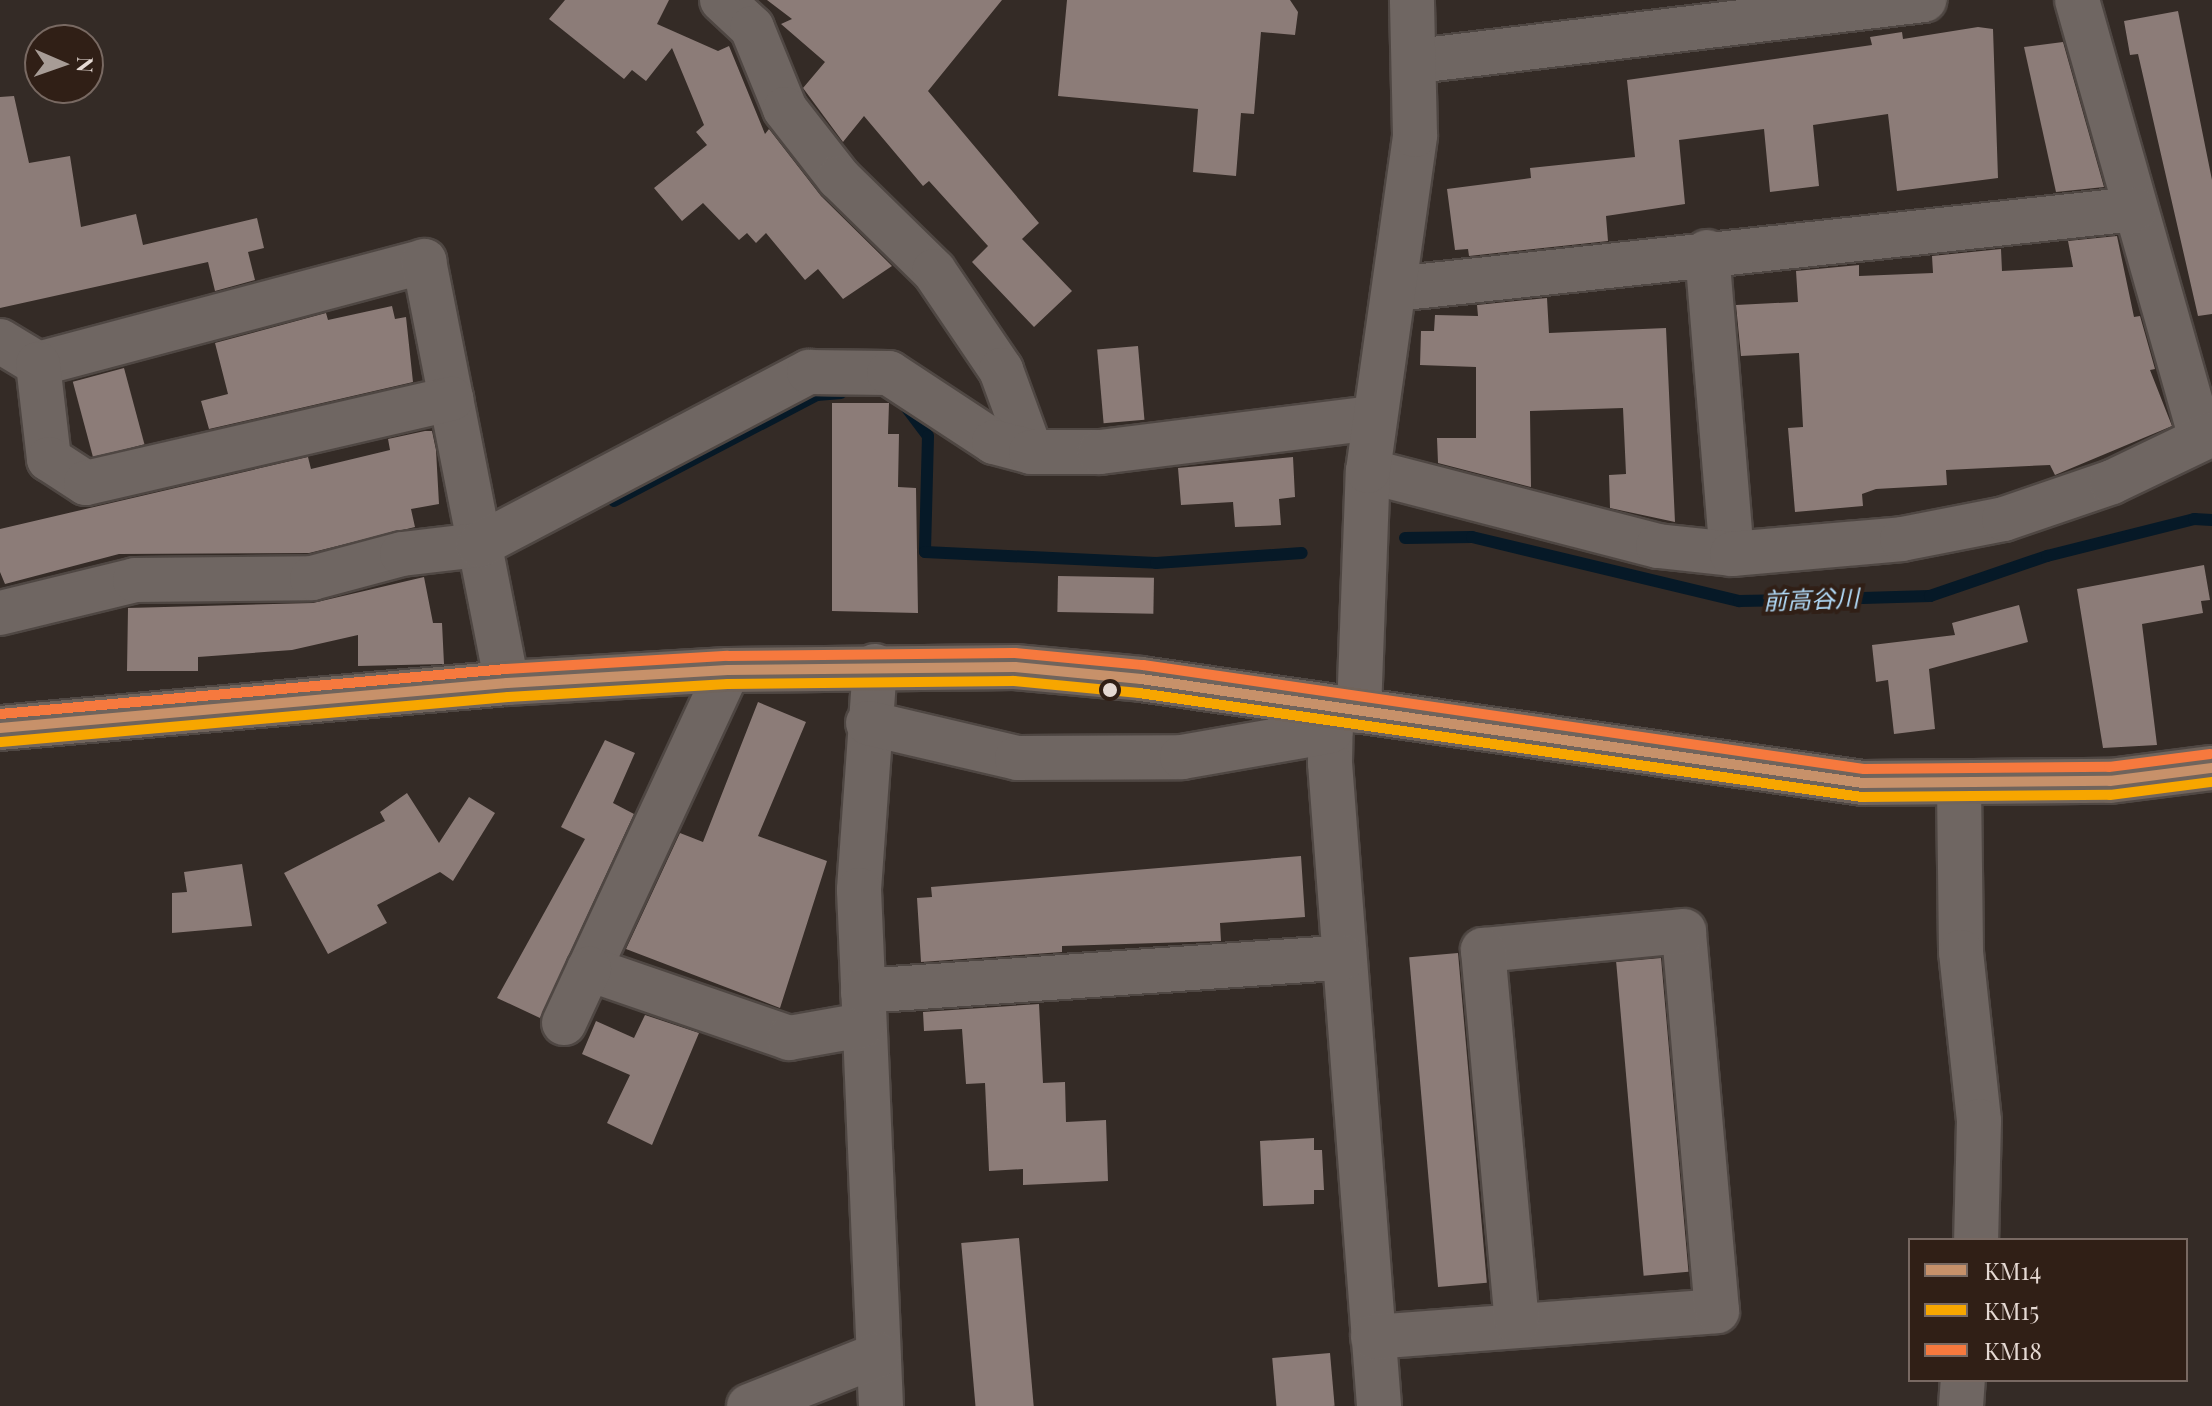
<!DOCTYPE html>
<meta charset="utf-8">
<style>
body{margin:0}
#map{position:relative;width:2212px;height:1406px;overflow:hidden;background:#342b26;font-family:"Playfair Display","Noto Sans JP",serif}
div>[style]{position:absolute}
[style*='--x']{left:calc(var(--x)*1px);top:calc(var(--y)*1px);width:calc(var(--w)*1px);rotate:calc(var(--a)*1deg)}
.stream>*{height:12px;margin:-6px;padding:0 6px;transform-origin:6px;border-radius:6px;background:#061927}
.building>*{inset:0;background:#8c7c78;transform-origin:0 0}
.roads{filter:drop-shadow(2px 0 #4f4743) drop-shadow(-2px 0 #4f4743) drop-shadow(0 2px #4f4743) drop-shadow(0 -2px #4f4743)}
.minor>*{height:44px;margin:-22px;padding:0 22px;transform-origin:22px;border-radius:22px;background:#6f6662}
.major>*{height:44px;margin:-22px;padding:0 22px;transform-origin:22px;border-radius:22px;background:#70645c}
.bus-1>*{height:10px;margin:-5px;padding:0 5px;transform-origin:5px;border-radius:5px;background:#c7916a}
.bus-2>*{height:10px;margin:-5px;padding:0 5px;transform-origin:5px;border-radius:5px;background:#f7a600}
.bus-3>*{height:10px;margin:-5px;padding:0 5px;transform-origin:5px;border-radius:5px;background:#f6793e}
.dots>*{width:22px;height:22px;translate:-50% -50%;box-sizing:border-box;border:4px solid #301f16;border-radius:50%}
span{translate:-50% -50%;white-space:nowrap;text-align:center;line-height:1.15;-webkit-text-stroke:8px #301f16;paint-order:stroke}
.water-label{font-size:24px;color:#b3ddfc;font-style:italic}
.legend{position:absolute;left:1908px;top:1238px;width:280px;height:144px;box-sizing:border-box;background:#301f16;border:2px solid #786962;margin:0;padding:10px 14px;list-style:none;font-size:24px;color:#e5d9d3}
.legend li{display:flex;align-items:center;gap:16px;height:40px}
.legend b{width:40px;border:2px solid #786962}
.north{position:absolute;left:24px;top:24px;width:80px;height:80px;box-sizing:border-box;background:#301f16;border:2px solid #786962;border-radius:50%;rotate:92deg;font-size:22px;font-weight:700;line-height:32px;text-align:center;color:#e5d9d3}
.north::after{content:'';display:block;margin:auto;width:28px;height:36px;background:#a79c96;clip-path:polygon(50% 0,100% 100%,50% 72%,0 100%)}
</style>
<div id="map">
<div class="stream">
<i style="--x:906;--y:407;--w:36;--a:53"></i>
<i style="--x:928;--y:436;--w:116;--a:91.5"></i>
<i style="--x:925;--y:552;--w:231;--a:2.7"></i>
<i style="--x:1156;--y:563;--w:146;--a:-3.9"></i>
<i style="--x:614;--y:501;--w:229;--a:-27.6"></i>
<i style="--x:817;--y:395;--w:24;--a:-5"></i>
<i style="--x:1405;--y:538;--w:67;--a:-0.9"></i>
<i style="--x:1472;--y:537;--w:275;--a:13.5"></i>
<i style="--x:1739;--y:601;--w:57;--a:-1"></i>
<i style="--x:1796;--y:600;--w:134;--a:-1.7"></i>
<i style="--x:1930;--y:596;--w:124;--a:-18.9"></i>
<i style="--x:2047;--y:556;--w:152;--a:-14.1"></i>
<i style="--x:2194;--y:519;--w:18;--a:3"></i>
</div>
<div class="building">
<i style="clip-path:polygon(565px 0,669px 0,657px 24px,718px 51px,729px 46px,765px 134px,769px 129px,821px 196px,892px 266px,843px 299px,818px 269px,805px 280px,766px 233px,756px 243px,747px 233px,739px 240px,703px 203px,682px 221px,654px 188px,707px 145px,696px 132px,704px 125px,672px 48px,646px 81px,632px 70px,624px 79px,549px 19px)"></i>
<i style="clip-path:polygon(767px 0,1002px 0,928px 91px,1039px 223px,1022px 239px,1072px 291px,1034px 327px,972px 262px,988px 246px,929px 181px,923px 186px,864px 116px,843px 142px,803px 88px,825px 62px,781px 24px,792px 19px)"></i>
<i style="clip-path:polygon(1067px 0,1290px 0,1298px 12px,1295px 35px,1261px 32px,1254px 114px,1241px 113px,1236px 176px,1193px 172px,1198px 109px,1058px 96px)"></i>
<i style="clip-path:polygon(2178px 11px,2212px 180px,2212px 314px,2198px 316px,2138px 54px,2130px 55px,2124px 21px)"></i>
<i style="clip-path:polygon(1978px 27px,1993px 29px,1998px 178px,1897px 191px,1888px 114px,1813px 125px,1819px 186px,1770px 192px,1764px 129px,1679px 140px,1685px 204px,1606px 216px,1608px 241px,1469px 256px,1468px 249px,1455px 250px,1447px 189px,1531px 178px,1530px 168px,1635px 157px,1627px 80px,1872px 45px,1870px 37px,1902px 32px,1903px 39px)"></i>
<i style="clip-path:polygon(2063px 42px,2104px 187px,2056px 192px,2024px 47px)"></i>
<i style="clip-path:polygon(14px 96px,29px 163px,70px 156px,81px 227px,136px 214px,143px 245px,257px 218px,264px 248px,248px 252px,255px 280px,215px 291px,208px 262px,0 308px,0 97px)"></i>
<i style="clip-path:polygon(2117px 236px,2134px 317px,2140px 316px,2155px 369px,2150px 370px,2172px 426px,2055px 475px,2050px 465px,1946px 470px,1947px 485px,1876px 489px,1862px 494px,1863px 506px,1795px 512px,1788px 428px,1803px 427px,1799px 353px,1741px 356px,1736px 305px,1798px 302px,1796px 271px,1859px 265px,1859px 276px,1933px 273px,1932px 256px,2001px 249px,2002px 271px,2073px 267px,2068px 241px)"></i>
<i style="clip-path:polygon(1547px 298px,1549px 333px,1666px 328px,1675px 522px,1610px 508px,1609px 475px,1626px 474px,1623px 408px,1530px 411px,1531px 487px,1438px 463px,1437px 438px,1476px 438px,1476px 367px,1420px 365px,1421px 331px,1434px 331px,1435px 315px,1478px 316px,1477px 305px)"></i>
<i style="clip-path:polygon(392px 306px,395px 319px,406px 317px,413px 382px,209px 429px,201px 401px,228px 394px,215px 343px,326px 313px,328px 320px)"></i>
<i style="left:1138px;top:346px;width:74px;height:41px;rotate:85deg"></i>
<i style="left:124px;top:368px;width:79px;height:53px;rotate:75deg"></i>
<i style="clip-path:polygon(832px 403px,889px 403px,888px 434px,899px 434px,898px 487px,916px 488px,918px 613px,832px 611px)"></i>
<i style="clip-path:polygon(425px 431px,432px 431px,436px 450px,439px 504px,411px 509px,415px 527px,309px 553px,119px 554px,5px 584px,0 572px,0 529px,308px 457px,311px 469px,390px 450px,388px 439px)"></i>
<i style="clip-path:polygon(1293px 457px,1295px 497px,1279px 499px,1281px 525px,1235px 527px,1233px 502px,1181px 505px,1178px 468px)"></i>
<i style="clip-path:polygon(2204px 565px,2210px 600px,2201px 601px,2203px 613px,2142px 624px,2157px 745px,2103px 748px,2077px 589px)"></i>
<i style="left:1058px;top:576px;width:96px;height:36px;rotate:1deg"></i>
<i style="clip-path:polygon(424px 577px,433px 623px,442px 623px,444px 664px,358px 666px,358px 635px,292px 650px,198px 657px,198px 671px,127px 671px,128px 608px,313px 603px)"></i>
<i style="clip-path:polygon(2019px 605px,2028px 642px,1929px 669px,1935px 729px,1894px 734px,1888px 680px,1876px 682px,1872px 645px,1955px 635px,1952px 623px)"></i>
<i style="clip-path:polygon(758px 702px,806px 722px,758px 836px,827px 861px,780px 1008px,626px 949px,680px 833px,703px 842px)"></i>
<i style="clip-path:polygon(605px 740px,635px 753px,613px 803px,634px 814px,540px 1018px,497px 998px,585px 839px,561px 827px)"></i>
<i style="clip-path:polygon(407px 793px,439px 843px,469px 797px,495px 813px,453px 881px,440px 872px,377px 905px,387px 923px,328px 954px,284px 873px,385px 821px,380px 812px)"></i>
<i style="clip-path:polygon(1301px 856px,1305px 917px,1220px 923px,1221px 941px,1062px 946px,1062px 952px,921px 962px,917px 898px,932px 897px,931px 887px)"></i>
<i style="clip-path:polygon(242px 864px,252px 926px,172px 933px,172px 893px,187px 892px,184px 872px)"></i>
<i style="left:1458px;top:953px;width:331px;height:49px;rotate:85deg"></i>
<i style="left:1661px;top:958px;width:315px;height:45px;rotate:85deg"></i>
<i style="clip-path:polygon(1039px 1004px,1043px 1083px,1065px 1082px,1066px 1122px,1106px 1120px,1108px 1181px,1023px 1185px,1023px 1169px,989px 1171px,985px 1083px,966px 1084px,962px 1029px,924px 1031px,923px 1012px)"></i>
<i style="clip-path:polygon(645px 1015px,699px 1033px,652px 1145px,607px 1123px,630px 1075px,582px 1054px,596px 1021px,634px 1038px)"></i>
<i style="clip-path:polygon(1314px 1138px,1314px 1150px,1322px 1150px,1324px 1190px,1314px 1190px,1314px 1204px,1263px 1206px,1260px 1141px)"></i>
<i style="left:1019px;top:1238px;width:169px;height:58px;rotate:85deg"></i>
<i style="left:1330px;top:1353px;width:53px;height:58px;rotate:85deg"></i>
</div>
<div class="roads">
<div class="minor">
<i style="--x:722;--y:0;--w:41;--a:43"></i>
<i style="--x:752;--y:28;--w:87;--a:67.8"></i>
<i style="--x:785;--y:109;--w:88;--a:52"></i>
<i style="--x:839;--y:178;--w:133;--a:44.4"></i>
<i style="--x:934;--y:271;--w:120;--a:55.9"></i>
<i style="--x:1001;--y:370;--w:87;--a:69.9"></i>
<i style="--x:2077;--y:0;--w:455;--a:74.2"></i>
<i style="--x:1417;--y:61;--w:511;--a:-6.86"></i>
<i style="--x:1707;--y:252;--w:303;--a:85.3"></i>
<i style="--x:1395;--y:289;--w:744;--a:-6.17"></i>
<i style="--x:0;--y:341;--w:44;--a:31.2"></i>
<i style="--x:38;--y:364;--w:400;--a:-14.9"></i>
<i style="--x:424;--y:261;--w:430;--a:78.9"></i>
<i style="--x:38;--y:364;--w:96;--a:83.4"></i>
<i style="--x:49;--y:459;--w:44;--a:33"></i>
<i style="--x:86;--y:483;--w:375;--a:-13"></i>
<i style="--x:1368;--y:471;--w:300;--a:14.5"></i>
<i style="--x:1658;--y:546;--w:74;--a:6.2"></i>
<i style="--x:1732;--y:554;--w:171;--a:-5"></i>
<i style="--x:1902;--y:539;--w:104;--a:-11.1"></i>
<i style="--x:2004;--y:519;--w:114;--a:-18.9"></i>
<i style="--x:2112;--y:482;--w:111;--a:-25.6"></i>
<i style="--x:0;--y:613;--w:139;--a:-13.7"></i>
<i style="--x:135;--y:580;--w:177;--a:-0.6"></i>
<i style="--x:312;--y:578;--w:93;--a:-14.9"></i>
<i style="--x:402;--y:554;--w:78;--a:-6.7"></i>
<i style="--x:479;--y:545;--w:373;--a:-27.7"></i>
<i style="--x:809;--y:372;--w:80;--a:0.7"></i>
<i style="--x:889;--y:373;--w:126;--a:33.3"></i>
<i style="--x:994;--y:442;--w:38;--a:15"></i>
<i style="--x:1031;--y:452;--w:69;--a:0"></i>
<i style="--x:1100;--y:452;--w:276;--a:-7.1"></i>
<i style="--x:875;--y:666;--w:225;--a:94.1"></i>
<i style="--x:859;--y:890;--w:516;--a:87.56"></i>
<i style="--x:728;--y:670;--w:330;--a:114.9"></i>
<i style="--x:589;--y:969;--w:212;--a:19"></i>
<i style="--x:789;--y:1038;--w:75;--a:-10"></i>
<i style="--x:1331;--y:710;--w:53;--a:91.1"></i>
<i style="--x:1330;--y:763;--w:645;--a:85.64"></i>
<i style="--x:1359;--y:711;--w:240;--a:-87.9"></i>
<i style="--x:1368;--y:471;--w:339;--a:-82"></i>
<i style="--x:1415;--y:135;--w:135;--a:-91.3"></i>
<i style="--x:868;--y:723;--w:153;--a:13.2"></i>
<i style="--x:1017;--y:758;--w:165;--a:-0.3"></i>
<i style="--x:1182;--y:757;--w:151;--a:-9.9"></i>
<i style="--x:1959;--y:786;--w:166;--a:89.3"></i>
<i style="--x:1961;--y:952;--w:170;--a:83.9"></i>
<i style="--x:1979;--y:1121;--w:119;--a:91.4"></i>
<i style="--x:863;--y:991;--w:482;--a:-4"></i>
<i style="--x:564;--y:1023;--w:60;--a:-65.2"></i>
<i style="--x:1373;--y:1337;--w:345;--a:-4.3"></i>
<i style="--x:1717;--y:1311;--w:381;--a:-95"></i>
<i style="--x:1684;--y:931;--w:202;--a:174.6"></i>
<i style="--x:1483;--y:950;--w:374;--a:84.8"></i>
<i style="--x:749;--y:1406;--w:139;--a:-21.6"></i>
<i style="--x:1961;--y:1406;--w:26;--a:-86"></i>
</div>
<div class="major">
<i style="--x:0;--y:728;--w:509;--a:-5.07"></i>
<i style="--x:507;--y:683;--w:221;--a:-3.4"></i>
<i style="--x:728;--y:670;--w:287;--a:-0.6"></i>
<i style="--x:1015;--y:667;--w:127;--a:5.4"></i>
<i style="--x:1141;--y:679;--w:729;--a:8.2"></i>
<i style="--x:1863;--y:783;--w:247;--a:-0.5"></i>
<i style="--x:2110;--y:781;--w:103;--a:-7.3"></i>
</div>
</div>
<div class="bus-1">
<i style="--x:0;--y:728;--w:509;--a:-5.07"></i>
<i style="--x:507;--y:683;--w:221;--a:-3.4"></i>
<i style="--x:728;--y:670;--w:287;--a:-0.6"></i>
<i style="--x:1015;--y:667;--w:127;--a:5.4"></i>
<i style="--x:1141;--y:679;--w:729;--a:8.2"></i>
<i style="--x:1863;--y:783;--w:247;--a:-0.5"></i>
<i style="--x:2110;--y:781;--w:103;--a:-7.3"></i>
</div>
<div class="bus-2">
<i style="--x:1;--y:742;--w:509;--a:-5.07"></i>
<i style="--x:508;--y:697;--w:220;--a:-3.4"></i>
<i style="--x:728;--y:684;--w:286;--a:-0.6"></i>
<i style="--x:1014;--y:681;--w:126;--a:5.5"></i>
<i style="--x:1139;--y:693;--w:730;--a:8.19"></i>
<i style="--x:1862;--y:797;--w:248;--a:-0.5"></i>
<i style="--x:2110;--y:795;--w:103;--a:-7.3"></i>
</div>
<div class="bus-3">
<i style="--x:0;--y:714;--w:508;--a:-5.08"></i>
<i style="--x:506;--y:669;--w:222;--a:-3.4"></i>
<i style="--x:728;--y:656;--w:287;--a:-0.6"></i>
<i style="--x:1015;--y:653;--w:129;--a:5.4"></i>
<i style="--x:1143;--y:665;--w:728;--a:8.21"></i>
<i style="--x:1864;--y:769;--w:245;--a:-0.5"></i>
<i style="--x:2109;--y:767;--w:102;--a:-7.3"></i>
</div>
<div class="dots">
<i style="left:1110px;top:690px;background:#e5d9d3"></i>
</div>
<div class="water-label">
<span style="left:1811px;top:599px;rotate:-2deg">前高谷川</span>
</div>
<ul class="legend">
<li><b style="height:10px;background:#c7916a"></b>KM14</li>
<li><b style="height:10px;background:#f7a600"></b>KM15</li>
<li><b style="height:10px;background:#f6793e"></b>KM18</li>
</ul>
<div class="north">N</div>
</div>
